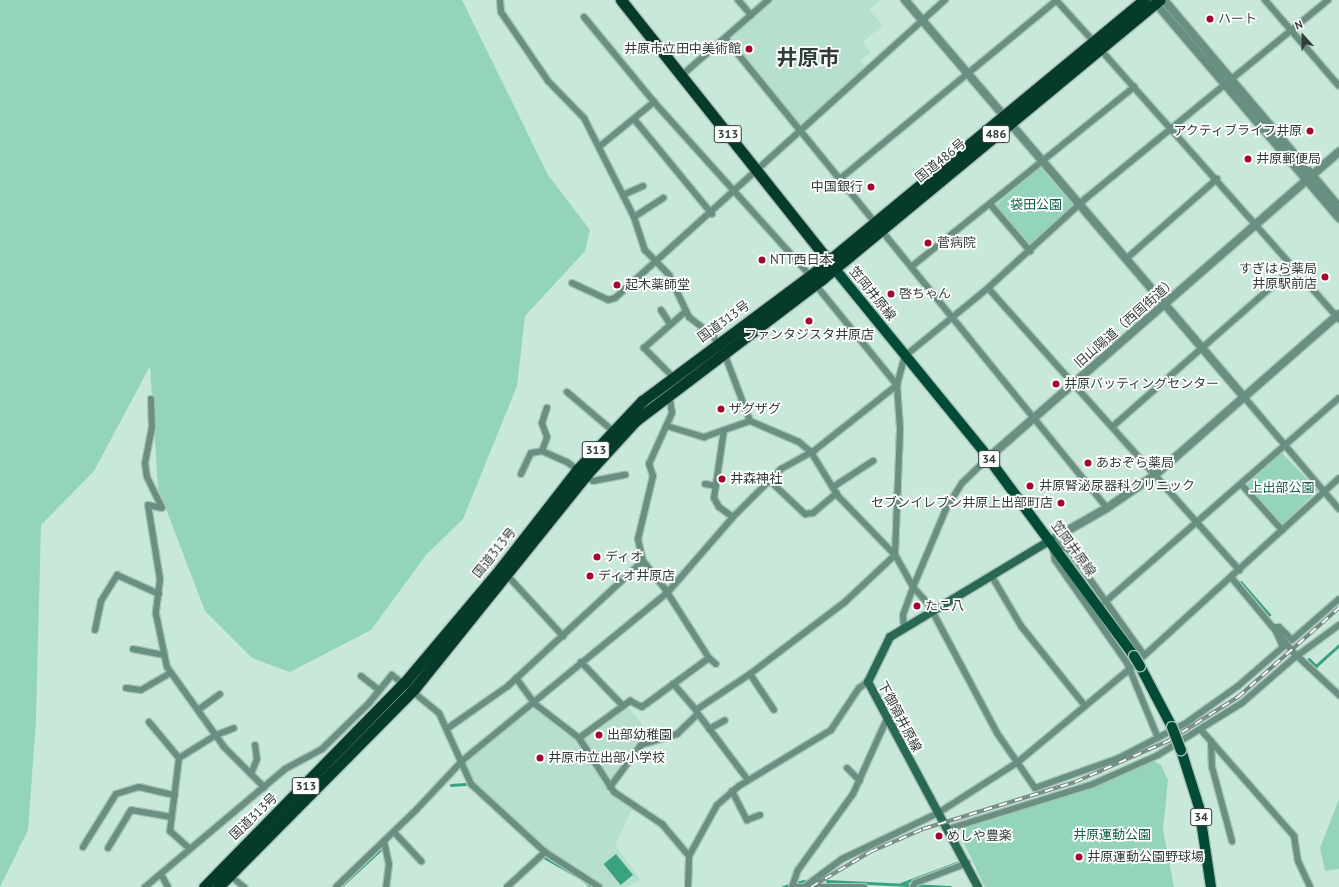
<!DOCTYPE html>
<meta charset="utf-8">
<style>
body{margin:0}
#map{position:relative;width:1339px;height:887px;overflow:hidden;background:#c8e8da;font-family:"PT Sans","Noto Sans JP",sans-serif}
div>[style]{position:absolute}
[style*='--x']{left:calc(var(--x)*1px);top:calc(var(--y)*1px);width:calc(var(--w)*1px);rotate:calc(var(--a)*1deg)}
.built>*{inset:0;background:#b6dfce}
.green>*{inset:0;background:#94d4bb;transform-origin:0 0}
.water>*{inset:0;background:#39a281;transform-origin:0 0}
.stream>*{height:2.5px;margin:-1.25px;padding:0 1.25px;transform-origin:1.25px;border-radius:1.25px;background:#39a281}
.minor-tunnel>*{height:6px;margin-top:-3px;transform-origin:0;background:repeating-linear-gradient(90deg,#aac6ba 0 6px,transparent 0 9px)}
.roads{filter:drop-shadow(1px 0 #a7c2b6) drop-shadow(-1px 0 #a7c2b6) drop-shadow(0 1px #a7c2b6) drop-shadow(0 -1px #a7c2b6)}
.minor>*{height:6px;margin:-3px;padding:0 3px;transform-origin:3px;border-radius:3px;background:#688f80}
.tertiary>*{height:8px;margin:-4px;padding:0 4px;transform-origin:4px;border-radius:4px;background:#688f80}
.secondary>*{height:8px;margin:-4px;padding:0 4px;transform-origin:4px;border-radius:4px;background:#296853}
.primary>*{height:10px;margin:-5px;padding:0 5px;transform-origin:5px;border-radius:5px;background:#004a36}
.trunk>*{height:11px;margin:-5.5px;padding:0 5.5px;transform-origin:5.5px;border-radius:5.5px;background:#063b2c}
.rail>*{height:4px;margin-top:-2px;transform-origin:0;background:repeating-linear-gradient(90deg,#fff 0 8px,#73887f 0 16px);box-sizing:border-box;border-block:1px solid #73887f}
.bridges{filter:drop-shadow(1px 0 #a7c2b6) drop-shadow(-1px 0 #a7c2b6) drop-shadow(0 1px #a7c2b6) drop-shadow(0 -1px #a7c2b6)}
.primary-bridge>*{height:10px;margin:-5px;padding:0 5px;transform-origin:5px;border-radius:5px;background:#004a36}
.dots>*{width:11px;height:11px;translate:-50% -50%;box-sizing:border-box;border:2px solid #fff;border-radius:50%}
span{translate:-50% -50%;white-space:nowrap;text-align:center;line-height:1.15;-webkit-text-stroke:3.5px #fff;paint-order:stroke}
.shield-label span{padding:1px 3px;background:#fff;border:1px solid;border-radius:3px;-webkit-text-stroke-width:0}
.shield-label{font-size:12px;color:#303d38;font-weight:700}
.poi-label{font-size:13px;color:#303d38}
.left{translate:0 -50%;text-align:left}
.right{translate:-100% -50%;text-align:right}
.street-label{font-size:13px;color:#303d38}
.park-label{font-size:13px;color:#10614a}
.town-label{font-size:21px;color:#303d38;font-weight:700}
.north{position:absolute;left:1283px;top:16px;width:40px;height:40px;-webkit-text-stroke:3px #fff;paint-order:stroke;rotate:339deg;font-size:11px;font-weight:700;line-height:16px;text-align:center;color:#303d38}
.north::after{content:'';display:block;margin:auto;width:14px;height:18px;background:#303d38;clip-path:polygon(50% 0,100% 100%,50% 72%,0 100%)}
</style>
<div id="map">
<div class="built">
<i style="clip-path:polygon(772px 0,880px 0,869px 10px,883px 25px,863px 42px,871px 52px,860px 61px,866px 68px,805px 124px,799px 124px,731px 37px)"></i>
<i style="clip-path:polygon(535px 706px,564px 733px,577px 739px,607px 785px,607px 793px,633px 807px,615px 845px,640px 879px,628px 887px,603px 887px,546px 849px,475px 783px,465px 761px)"></i>
<i style="clip-path:polygon(628px 707px,652px 737px,637px 746px,612px 780px,583px 739px)"></i>
</div>
<div class="green">
<i style="clip-path:polygon(0 0,462px 0,548px 175px,590px 230px,585px 251px,525px 316px,517px 386px,463px 519px,426px 555px,371px 630px,290px 672px,252px 658px,205px 611px,158px 488px,150px 366px,94px 471px,41px 525px,36px 719px,28px 830px,0 887px)"></i>
<i style="left:1040px;top:167px;width:52px;height:60px;rotate:49deg"></i>
<i style="left:1281px;top:452px;width:53px;height:49px;rotate:46deg"></i>
<i style="clip-path:polygon(1152px 760px,1161px 765px,1168px 780px,1163px 830px,1174px 887px,985px 887px,962px 839px,961px 827px,1085px 791px)"></i>
<i style="clip-path:polygon(1339px 799px,1339px 869px,1325px 871px,1320px 848px)"></i>
</div>
<div class="water">
<i style="left:616px;top:854px;width:27px;height:16px;rotate:51deg"></i>
</div>
<div class="stream">
<i style="--x:1241;--y:582;--w:43;--a:48.8"></i>
<i style="--x:1309;--y:659;--w:10;--a:45"></i>
<i style="--x:1316;--y:666;--w:31;--a:-42"></i>
<i style="--x:451;--y:785;--w:14;--a:-4"></i>
<i style="--x:544;--y:857;--w:40;--a:29.7"></i>
<i style="--x:585;--y:881;--w:9;--a:41"></i>
<i style="--x:827;--y:881;--w:123;--a:2.8"></i>
<i style="--x:901;--y:884;--w:62;--a:-20.8"></i>
<i style="--x:340;--y:887;--w:57;--a:-42.9"></i>
<i style="--x:783;--y:887;--w:22;--a:-16"></i>
</div>
<div class="minor-tunnel">
<i style="--x:1097;--y:769;--w:10;--a:66"></i>
</div>
<div class="roads">
<div class="minor">
<i style="--x:500;--y:0;--w:12;--a:85"></i>
<i style="--x:501;--y:12;--w:83;--a:55.7"></i>
<i style="--x:548;--y:81;--w:52;--a:45.8"></i>
<i style="--x:584;--y:118;--w:111;--a:63.2"></i>
<i style="--x:634;--y:217;--w:35;--a:72"></i>
<i style="--x:645;--y:250;--w:35;--a:46"></i>
<i style="--x:669;--y:275;--w:47;--a:64.5"></i>
<i style="--x:689;--y:317;--w:31;--a:38"></i>
<i style="--x:713;--y:336;--w:26;--a:59"></i>
<i style="--x:726;--y:358;--w:67;--a:69.1"></i>
<i style="--x:750;--y:421;--w:53;--a:23.2"></i>
<i style="--x:799;--y:442;--w:16;--a:40"></i>
<i style="--x:811;--y:452;--w:52;--a:58.5"></i>
<i style="--x:838;--y:496;--w:82;--a:46"></i>
<i style="--x:895;--y:555;--w:69;--a:136.8"></i>
<i style="--x:845;--y:602;--w:119;--a:142.8"></i>
<i style="--x:750;--y:674;--w:65;--a:146.3"></i>
<i style="--x:696;--y:710;--w:35;--a:-131"></i>
<i style="--x:738;--y:0;--w:20;--a:49"></i>
<i style="--x:1056;--y:0;--w:55;--a:47.9"></i>
<i style="--x:1265;--y:0;--w:113;--a:49.3"></i>
<i style="--x:584;--y:17;--w:110;--a:50.5"></i>
<i style="--x:654;--y:102;--w:233;--a:48"></i>
<i style="--x:725;--y:38;--w:606;--a:50.9"></i>
<i style="--x:1100;--y:49;--w:361;--a:48.5"></i>
<i style="--x:681;--y:76;--w:116;--a:-41.1"></i>
<i style="--x:634;--y:119;--w:123;--a:50.6"></i>
<i style="--x:600;--y:146;--w:70;--a:-39.2"></i>
<i style="--x:841;--y:178;--w:278;--a:-39.5"></i>
<i style="--x:623;--y:195;--w:22;--a:-24"></i>
<i style="--x:990;--y:204;--w:62;--a:49.6"></i>
<i style="--x:634;--y:217;--w:35;--a:-33"></i>
<i style="--x:1127;--y:258;--w:120;--a:-41.3"></i>
<i style="--x:911;--y:267;--w:287;--a:-38.9"></i>
<i style="--x:572;--y:283;--w:40;--a:25"></i>
<i style="--x:608;--y:300;--w:7;--a:-16"></i>
<i style="--x:615;--y:298;--w:445;--a:-42.1"></i>
<i style="--x:988;--y:288;--w:378;--a:48.3"></i>
<i style="--x:661;--y:310;--w:17;--a:57"></i>
<i style="--x:672;--y:376;--w:40;--a:-135"></i>
<i style="--x:644;--y:348;--w:56;--a:-41.4"></i>
<i style="--x:567;--y:392;--w:60;--a:40.3"></i>
<i style="--x:1244;--y:397;--w:147;--a:49.7"></i>
<i style="--x:151;--y:399;--w:28;--a:88"></i>
<i style="--x:152;--y:427;--w:37;--a:101"></i>
<i style="--x:145;--y:463;--w:14;--a:82"></i>
<i style="--x:147;--y:477;--w:34;--a:64"></i>
<i style="--x:162;--y:508;--w:14;--a:-168"></i>
<i style="--x:148;--y:505;--w:75;--a:80.8"></i>
<i style="--x:160;--y:579;--w:35;--a:97"></i>
<i style="--x:156;--y:614;--w:54;--a:78.3"></i>
<i style="--x:167;--y:667;--w:98;--a:54.5"></i>
<i style="--x:224;--y:747;--w:57;--a:45"></i>
<i style="--x:667;--y:426;--w:39;--a:17"></i>
<i style="--x:704;--y:437;--w:49;--a:-19.2"></i>
<i style="--x:1112;--y:427;--w:242;--a:-41.3"></i>
<i style="--x:724;--y:430;--w:69;--a:98.4"></i>
<i style="--x:714;--y:498;--w:10;--a:61"></i>
<i style="--x:719;--y:507;--w:17;--a:36"></i>
<i style="--x:542;--y:451;--w:15;--a:-70"></i>
<i style="--x:547;--y:437;--w:15;--a:-110"></i>
<i style="--x:542;--y:423;--w:16;--a:-72"></i>
<i style="--x:988;--y:458;--w:36;--a:136"></i>
<i style="--x:962;--y:483;--w:31;--a:122"></i>
<i style="--x:946;--y:509;--w:85;--a:112.9"></i>
<i style="--x:913;--y:587;--w:24;--a:48"></i>
<i style="--x:929;--y:605;--w:145;--a:62"></i>
<i style="--x:997;--y:733;--w:67;--a:55.4"></i>
<i style="--x:1035;--y:788;--w:89;--a:-19.7"></i>
<i style="--x:1119;--y:758;--w:76;--a:-27.6"></i>
<i style="--x:1186;--y:723;--w:64;--a:-35.4"></i>
<i style="--x:1238;--y:686;--w:60;--a:-40.9"></i>
<i style="--x:1283;--y:647;--w:22;--a:-114"></i>
<i style="--x:1274;--y:627;--w:5;--a:0"></i>
<i style="--x:1279;--y:627;--w:18;--a:45"></i>
<i style="--x:1292;--y:640;--w:62;--a:-41.1"></i>
<i style="--x:521;--y:474;--w:23;--a:-65"></i>
<i style="--x:531;--y:453;--w:11;--a:-10"></i>
<i style="--x:542;--y:451;--w:27;--a:24"></i>
<i style="--x:567;--y:462;--w:32;--a:36"></i>
<i style="--x:593;--y:481;--w:33;--a:-11"></i>
<i style="--x:769;--y:480;--w:50;--a:43.4"></i>
<i style="--x:805;--y:514;--w:8;--a:-7"></i>
<i style="--x:813;--y:513;--w:31;--a:-40"></i>
<i style="--x:705;--y:484;--w:11;--a:10"></i>
<i style="--x:1241;--y:484;--w:62;--a:48.3"></i>
<i style="--x:833;--y:487;--w:48;--a:-33"></i>
<i style="--x:1052;--y:541;--w:19;--a:28"></i>
<i style="--x:1069;--y:550;--w:129;--a:54.5"></i>
<i style="--x:1053;--y:549;--w:11;--a:80"></i>
<i style="--x:1055;--y:560;--w:126;--a:55"></i>
<i style="--x:1127;--y:663;--w:81;--a:67.5"></i>
<i style="--x:505;--y:573;--w:86;--a:47.4"></i>
<i style="--x:991;--y:575;--w:59;--a:59.5"></i>
<i style="--x:1021;--y:626;--w:102;--a:51.3"></i>
<i style="--x:1231;--y:577;--w:99;--a:50.3"></i>
<i style="--x:1294;--y:653;--w:62;--a:43"></i>
<i style="--x:1105;--y:602;--w:310;--a:-41.1"></i>
<i style="--x:904;--y:627;--w:12;--a:-95"></i>
<i style="--x:903;--y:615;--w:30;--a:-70"></i>
<i style="--x:913;--y:587;--w:37;--a:-119"></i>
<i style="--x:895;--y:555;--w:127;--a:-87.7"></i>
<i style="--x:900;--y:428;--w:43;--a:-94"></i>
<i style="--x:897;--y:385;--w:30;--a:-75"></i>
<i style="--x:905;--y:356;--w:107;--a:-39.3"></i>
<i style="--x:988;--y:288;--w:132;--a:-42.5"></i>
<i style="--x:1085;--y:199;--w:314;--a:-39.3"></i>
<i style="--x:95;--y:630;--w:30;--a:-78"></i>
<i style="--x:101;--y:601;--w:31;--a:-58"></i>
<i style="--x:117;--y:575;--w:46;--a:24.3"></i>
<i style="--x:133;--y:649;--w:32;--a:11"></i>
<i style="--x:709;--y:658;--w:9;--a:41"></i>
<i style="--x:581;--y:662;--w:61;--a:46.3"></i>
<i style="--x:623;--y:706;--w:9;--a:-36"></i>
<i style="--x:630;--y:701;--w:13;--a:27"></i>
<i style="--x:642;--y:707;--w:83;--a:-36.2"></i>
<i style="--x:709;--y:658;--w:82;--a:-122.5"></i>
<i style="--x:665;--y:589;--w:36;--a:-128"></i>
<i style="--x:643;--y:561;--w:23;--a:-103"></i>
<i style="--x:638;--y:539;--w:65;--a:-76.6"></i>
<i style="--x:653;--y:476;--w:13;--a:-108"></i>
<i style="--x:649;--y:464;--w:56;--a:-65.7"></i>
<i style="--x:672;--y:413;--w:19;--a:-99"></i>
<i style="--x:750;--y:674;--w:43;--a:56.3"></i>
<i style="--x:361;--y:676;--w:23;--a:38"></i>
<i style="--x:516;--y:678;--w:32;--a:54"></i>
<i style="--x:535;--y:704;--w:56;--a:37.7"></i>
<i style="--x:579;--y:738;--w:64;--a:57.1"></i>
<i style="--x:614;--y:792;--w:58;--a:33.7"></i>
<i style="--x:662;--y:824;--w:42;--a:49.8"></i>
<i style="--x:126;--y:688;--w:15;--a:8"></i>
<i style="--x:141;--y:690;--w:34;--a:-30"></i>
<i style="--x:198;--y:710;--w:27;--a:-36"></i>
<i style="--x:696;--y:711;--w:86;--a:53"></i>
<i style="--x:149;--y:722;--w:47;--a:50.2"></i>
<i style="--x:448;--y:728;--w:73;--a:-35"></i>
<i style="--x:508;--y:686;--w:184;--a:-42.8"></i>
<i style="--x:709;--y:729;--w:18;--a:-29"></i>
<i style="--x:1202;--y:731;--w:140;--a:48.8"></i>
<i style="--x:1294;--y:836;--w:25;--a:81"></i>
<i style="--x:1298;--y:861;--w:29;--a:65"></i>
<i style="--x:579;--y:738;--w:54;--a:-36"></i>
<i style="--x:1211;--y:741;--w:26;--a:88"></i>
<i style="--x:1212;--y:767;--w:77;--a:74.9"></i>
<i style="--x:847;--y:768;--w:18;--a:45"></i>
<i style="--x:251;--y:774;--w:16;--a:-68"></i>
<i style="--x:257;--y:759;--w:14;--a:-98"></i>
<i style="--x:610;--y:787;--w:52;--a:-53.6"></i>
<i style="--x:641;--y:745;--w:38;--a:-17"></i>
<i style="--x:677;--y:734;--w:29;--a:-44"></i>
<i style="--x:732;--y:791;--w:33;--a:63"></i>
<i style="--x:747;--y:820;--w:14;--a:-21"></i>
<i style="--x:948;--y:829;--w:152;--a:-17.2"></i>
<i style="--x:1093;--y:784;--w:71;--a:-24"></i>
<i style="--x:1158;--y:755;--w:99;--a:-31.8"></i>
<i style="--x:1242;--y:703;--w:69;--a:-40.9"></i>
<i style="--x:1294;--y:658;--w:56;--a:-36.3"></i>
<i style="--x:394;--y:832;--w:40;--a:47"></i>
<i style="--x:384;--y:841;--w:24;--a:78"></i>
<i style="--x:389;--y:864;--w:23;--a:97"></i>
<i style="--x:83;--y:847;--w:62;--a:-58.1"></i>
<i style="--x:116;--y:794;--w:24;--a:-17"></i>
<i style="--x:139;--y:787;--w:37;--a:13"></i>
<i style="--x:108;--y:848;--w:44;--a:-58.8"></i>
<i style="--x:131;--y:810;--w:41;--a:9.9"></i>
<i style="--x:190;--y:849;--w:27;--a:-138"></i>
<i style="--x:170;--y:831;--w:74;--a:-83"></i>
<i style="--x:179;--y:758;--w:44;--a:-31.9"></i>
<i style="--x:216;--y:735;--w:19;--a:-21"></i>
<i style="--x:161;--y:874;--w:15;--a:62"></i>
<i style="--x:228;--y:874;--w:21;--a:39"></i>
<i style="--x:807;--y:885;--w:44;--a:-36.6"></i>
<i style="--x:842;--y:859;--w:106;--a:-25.6"></i>
<i style="--x:938;--y:813;--w:95;--a:-32.5"></i>
<i style="--x:1018;--y:762;--w:139;--a:-39.8"></i>
<i style="--x:1125;--y:673;--w:290;--a:-42.3"></i>
<i style="--x:145;--y:887;--w:183;--a:-40.1"></i>
<i style="--x:285;--y:769;--w:42;--a:-28.4"></i>
<i style="--x:322;--y:749;--w:66;--a:-44.4"></i>
<i style="--x:369;--y:703;--w:36;--a:-51"></i>
<i style="--x:392;--y:675;--w:60;--a:39"></i>
<i style="--x:439;--y:713;--w:78;--a:65.7"></i>
<i style="--x:471;--y:784;--w:100;--a:42.6"></i>
<i style="--x:545;--y:852;--w:64;--a:32.9"></i>
<i style="--x:336;--y:887;--w:112;--a:-43.9"></i>
<i style="--x:417;--y:809;--w:67;--a:-46.8"></i>
<i style="--x:463;--y:760;--w:265;--a:-39.3"></i>
<i style="--x:668;--y:592;--w:99;--a:-49.1"></i>
<i style="--x:733;--y:517;--w:68;--a:-45"></i>
<i style="--x:781;--y:469;--w:39;--a:-29"></i>
<i style="--x:815;--y:450;--w:105;--a:-38.4"></i>
<i style="--x:897;--y:385;--w:130;--a:-129.1"></i>
<i style="--x:507;--y:887;--w:52;--a:-42.6"></i>
<i style="--x:688;--y:887;--w:31;--a:-88"></i>
<i style="--x:689;--y:856;--w:58;--a:-61.2"></i>
<i style="--x:717;--y:805;--w:29;--a:-41"></i>
<i style="--x:739;--y:786;--w:108;--a:-31.3"></i>
<i style="--x:831;--y:730;--w:50;--a:-56.3"></i>
<i style="--x:859;--y:688;--w:11;--a:-34"></i>
<i style="--x:792;--y:887;--w:18;--a:-71"></i>
<i style="--x:798;--y:870;--w:94;--a:-54.1"></i>
<i style="--x:853;--y:794;--w:80;--a:-65.7"></i>
<i style="--x:797;--y:887;--w:67;--a:0"></i>
<i style="--x:913;--y:887;--w:4;--a:-63"></i>
<i style="--x:915;--y:883;--w:56;--a:-21"></i>
</div>
<div class="tertiary">
<i style="--x:905;--y:0;--w:522;--a:49.51"></i>
<i style="--x:1153;--y:0;--w:287;--a:49.5"></i>
<i style="--x:1164;--y:0;--w:271;--a:49.8"></i>
<i style="--x:988;--y:458;--w:466;--a:-41.1"></i>
<i style="--x:1051;--y:540;--w:64;--a:-29.7"></i>
<i style="--x:1107;--y:508;--w:58;--a:-34.5"></i>
<i style="--x:1155;--y:475;--w:244;--a:-41.2"></i>
</div>
<div class="secondary">
<i style="--x:978;--y:887;--w:233;--a:-118.2"></i>
<i style="--x:868;--y:682;--w:50;--a:-63.9"></i>
<i style="--x:890;--y:637;--w:188;--a:-31.1"></i>
</div>
<div class="primary">
<i style="--x:834;--y:268;--w:236;--a:50.8"></i>
<i style="--x:983;--y:451;--w:255;--a:53.6"></i>
<i style="--x:1140;--y:666;--w:69;--a:62.3"></i>
<i style="--x:1181;--y:750;--w:60;--a:72.5"></i>
<i style="--x:1199;--y:807;--w:81;--a:81.5"></i>
</div>
<div class="trunk">
<i style="--x:621;--y:0;--w:339;--a:51.5"></i>
<i style="--x:204;--y:887;--w:287;--a:-45.6"></i>
<i style="--x:405;--y:682;--w:148;--a:-49.9"></i>
<i style="--x:500;--y:569;--w:125;--a:-52.1"></i>
<i style="--x:577;--y:470;--w:95;--a:-46.7"></i>
<i style="--x:642;--y:401;--w:216;--a:-36.7"></i>
<i style="--x:815;--y:272;--w:427;--a:-39.6"></i>
<i style="--x:218;--y:887;--w:279;--a:-45.3"></i>
<i style="--x:414;--y:689;--w:273;--a:-51.2"></i>
<i style="--x:585;--y:476;--w:74;--a:-47.7"></i>
<i style="--x:635;--y:421;--w:235;--a:-37.2"></i>
<i style="--x:822;--y:279;--w:438;--a:-39.6"></i>
</div>
</div>
<div class="rail">
<i style="--x:811;--y:887;--w:69;--a:-30.7"></i>
<i style="--x:870;--y:852;--w:58;--a:-23.5"></i>
<i style="--x:923;--y:829;--w:159;--a:-17.2"></i>
<i style="--x:1075;--y:782;--w:102;--a:-23.8"></i>
<i style="--x:1168;--y:741;--w:83;--a:-32.2"></i>
<i style="--x:1238;--y:697;--w:135;--a:-41.4"></i>
</div>
<div class="bridges">
<div class="primary-bridge">
<i style="--x:1134;--y:656;--w:12;--a:59"></i>
<i style="--x:1172;--y:727;--w:25;--a:69"></i>
</div>
</div>
<div class="dots">
<i style="left:1210px;top:19px;background:#a4062d"></i>
<i style="left:749px;top:49px;background:#a4062d"></i>
<i style="left:1310px;top:131px;background:#a4062d"></i>
<i style="left:1248px;top:159px;background:#a4062d"></i>
<i style="left:871px;top:187px;background:#a4062d"></i>
<i style="left:928px;top:243px;background:#a4062d"></i>
<i style="left:762px;top:260px;background:#a4062d"></i>
<i style="left:1325px;top:277px;background:#a4062d"></i>
<i style="left:617px;top:285px;background:#a4062d"></i>
<i style="left:891px;top:294px;background:#a4062d"></i>
<i style="left:809px;top:321px;background:#a4062d"></i>
<i style="left:1056px;top:384px;background:#a4062d"></i>
<i style="left:721px;top:409px;background:#a4062d"></i>
<i style="left:1088px;top:463px;background:#a4062d"></i>
<i style="left:722px;top:479px;background:#a4062d"></i>
<i style="left:1030px;top:486px;background:#a4062d"></i>
<i style="left:1061px;top:503px;background:#a4062d"></i>
<i style="left:597px;top:557px;background:#a4062d"></i>
<i style="left:590px;top:576px;background:#a4062d"></i>
<i style="left:917px;top:606px;background:#a4062d"></i>
<i style="left:599px;top:735px;background:#a4062d"></i>
<i style="left:540px;top:758px;background:#a4062d"></i>
<i style="left:939px;top:836px;background:#a4062d"></i>
<i style="left:1079px;top:857px;background:#a4062d"></i>
</div>
<div class="shield-label">
<span style="left:728px;top:134px">313</span>
<span style="left:996px;top:134px">486</span>
<span style="left:596px;top:450px">313</span>
<span style="left:989px;top:459px">34</span>
<span style="left:306px;top:786px">313</span>
<span style="left:1201px;top:817px">34</span>
</div>
<div class="poi-label">
<span class="left" style="left:1218px;top:19px">ハート</span>
<span class="right" style="left:741px;top:49px">井原市立田中美術館</span>
<span class="right" style="left:1302px;top:131px">アクティブライフ井原</span>
<span class="left" style="left:1256px;top:159px">井原郵便局</span>
<span class="right" style="left:863px;top:187px">中国銀行</span>
<span class="left" style="left:937px;top:243px">菅病院</span>
<span class="left" style="left:770px;top:260px">NTT西日本</span>
<span class="right" style="left:1317px;top:277px">すぎはら薬局<br>井原駅前店</span>
<span class="left" style="left:625px;top:285px">起木薬師堂</span>
<span class="left" style="left:899px;top:294px">啓ちゃん</span>
<span style="left:809px;top:335px">ファンタジスタ井原店</span>
<span class="left" style="left:1064px;top:384px">井原バッティングセンター</span>
<span class="left" style="left:729px;top:409px">ザグザグ</span>
<span class="left" style="left:1096px;top:463px">あおぞら薬局</span>
<span class="left" style="left:730px;top:479px">井森神社</span>
<span class="left" style="left:1039px;top:486px">井原腎泌尿器科クリニック</span>
<span class="right" style="left:1053px;top:503px">セブンイレブン井原上出部町店</span>
<span class="left" style="left:605px;top:557px">ディオ</span>
<span class="left" style="left:598px;top:576px">ディオ井原店</span>
<span class="left" style="left:925px;top:606px">たこ八</span>
<span class="left" style="left:607px;top:735px">出部幼稚園</span>
<span class="left" style="left:548px;top:758px">井原市立出部小学校</span>
<span class="left" style="left:947px;top:836px">めしや豊楽</span>
<span class="left" style="left:1087px;top:857px">井原運動公園野球場</span>
</div>
<div class="street-label">
<span style="left:941px;top:161px;rotate:-39deg">国道486号</span>
<span style="left:872px;top:294px;rotate:51deg">笠岡井原線</span>
<span style="left:724px;top:322px;rotate:-36deg">国道313号</span>
<span style="left:1126px;top:323px;rotate:-41deg">旧山陽道（西国街道）</span>
<span style="left:1073px;top:549px;rotate:54deg">笠岡井原線</span>
<span style="left:495px;top:553px;rotate:-51deg">国道313号</span>
<span style="left:899px;top:717px;rotate:62deg">下御領井原線</span>
<span style="left:254px;top:817px;rotate:-44deg">国道313号</span>
</div>
<div class="park-label">
<span style="left:1036px;top:205px">袋田公園</span>
<span style="left:1282px;top:488px">上出部公園</span>
<span style="left:1112px;top:835px">井原運動公園</span>
</div>
<div class="town-label">
<span style="left:808px;top:58px">井原市</span>
</div>
<div class="north">N</div>
</div>
